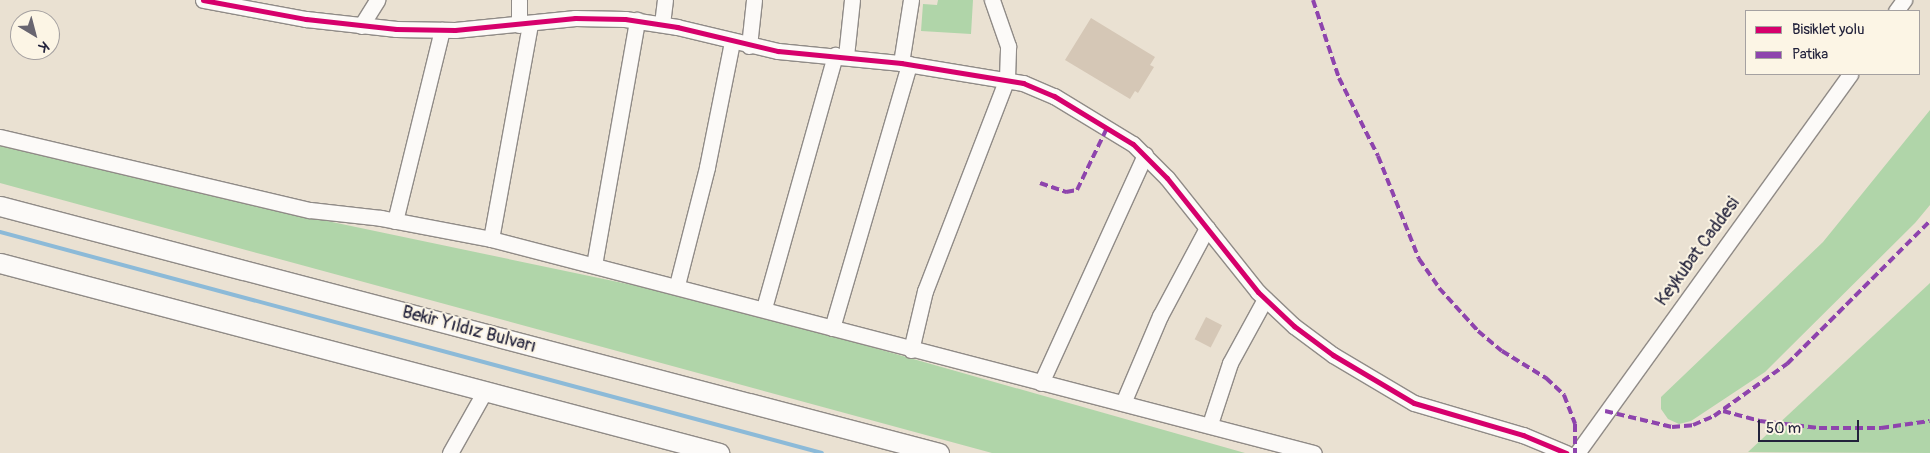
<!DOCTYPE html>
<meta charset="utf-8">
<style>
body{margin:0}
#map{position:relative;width:1930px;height:453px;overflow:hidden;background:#eae1d2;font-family:Pangolin,sans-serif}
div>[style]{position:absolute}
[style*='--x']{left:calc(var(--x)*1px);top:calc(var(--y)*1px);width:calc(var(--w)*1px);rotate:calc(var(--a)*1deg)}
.green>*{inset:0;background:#b0d5a9}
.stream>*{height:4px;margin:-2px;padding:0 2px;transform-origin:2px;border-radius:2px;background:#8cbad8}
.building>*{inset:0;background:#d5c7b6;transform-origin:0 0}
.roads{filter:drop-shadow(1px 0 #908b87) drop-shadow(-1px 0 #908b87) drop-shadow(0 1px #908b87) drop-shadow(0 -1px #908b87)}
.minor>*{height:15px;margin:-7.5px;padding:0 7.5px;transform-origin:7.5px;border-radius:7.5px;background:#fcfaf8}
.major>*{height:19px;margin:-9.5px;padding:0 9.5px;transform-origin:9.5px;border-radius:9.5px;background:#fcfaf8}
.quiet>*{height:4px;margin-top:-2px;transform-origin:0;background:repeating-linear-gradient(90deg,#8e44ad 0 8px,transparent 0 12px)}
.cycleway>*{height:5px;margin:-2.5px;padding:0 2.5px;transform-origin:2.5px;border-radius:2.5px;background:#d6006c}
span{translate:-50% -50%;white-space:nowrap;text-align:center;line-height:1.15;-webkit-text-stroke:4px #fcf5e5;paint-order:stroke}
.street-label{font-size:18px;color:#22223b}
.legend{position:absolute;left:1745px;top:10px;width:175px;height:65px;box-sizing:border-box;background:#fcf5e5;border:1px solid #a5a1a1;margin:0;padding:6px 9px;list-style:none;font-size:15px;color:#22223b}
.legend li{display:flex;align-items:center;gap:10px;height:25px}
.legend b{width:25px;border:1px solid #a5a1a1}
.north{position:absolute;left:10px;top:10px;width:50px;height:50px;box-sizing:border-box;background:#fcf5e5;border:1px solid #a5a1a1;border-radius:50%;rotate:143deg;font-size:14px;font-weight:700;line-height:20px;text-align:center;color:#22223b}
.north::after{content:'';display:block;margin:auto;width:18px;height:22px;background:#686570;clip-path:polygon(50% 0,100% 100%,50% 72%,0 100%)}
.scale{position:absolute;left:1758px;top:420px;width:101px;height:22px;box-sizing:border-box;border:2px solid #22223b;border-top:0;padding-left:6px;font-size:15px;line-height:18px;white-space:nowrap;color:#22223b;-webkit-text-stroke:4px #fcf5e5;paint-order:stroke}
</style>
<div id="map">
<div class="green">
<i style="clip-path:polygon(938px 0,973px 0,971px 34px,921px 31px,923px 4px,937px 5px)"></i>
<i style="clip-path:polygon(1930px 110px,1930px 205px,1915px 223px,1765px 372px,1691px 421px,1679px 424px,1668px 419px,1661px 409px,1661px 397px,1823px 242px)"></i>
<i style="clip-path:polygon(0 146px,332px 222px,709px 301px,1245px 453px,992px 453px,0 183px)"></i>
<i style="clip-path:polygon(1930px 283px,1930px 453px,1748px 452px)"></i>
</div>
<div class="stream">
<i style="--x:0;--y:232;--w:851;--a:15.05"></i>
</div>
<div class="building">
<i style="clip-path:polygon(1091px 18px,1155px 57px,1150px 65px,1154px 67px,1138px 93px,1135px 91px,1130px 99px,1065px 60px)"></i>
<i style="left:1206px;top:317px;width:18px;height:25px;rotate:27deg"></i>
</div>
<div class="roads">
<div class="minor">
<i style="--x:203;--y:0;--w:105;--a:10.5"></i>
<i style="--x:306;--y:19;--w:91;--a:6.3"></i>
<i style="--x:396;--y:29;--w:59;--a:1"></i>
<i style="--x:455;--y:30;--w:121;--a:-5.7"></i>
<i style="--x:575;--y:18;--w:50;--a:1.1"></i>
<i style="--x:625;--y:19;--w:53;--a:8.7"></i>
<i style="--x:677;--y:27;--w:104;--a:13.4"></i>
<i style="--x:778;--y:51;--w:124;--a:5.6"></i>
<i style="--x:901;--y:63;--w:124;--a:9.3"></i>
<i style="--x:1023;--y:83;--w:34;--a:23"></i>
<i style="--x:1054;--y:96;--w:92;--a:31.3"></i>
<i style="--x:1133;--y:144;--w:48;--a:45"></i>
<i style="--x:1167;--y:178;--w:146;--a:51.4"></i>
<i style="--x:1258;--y:292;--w:50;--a:43.4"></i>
<i style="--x:1294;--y:326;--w:49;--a:36.6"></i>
<i style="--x:1333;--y:355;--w:94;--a:30.7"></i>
<i style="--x:1414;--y:403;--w:114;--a:16.4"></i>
<i style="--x:1523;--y:435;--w:47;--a:22.7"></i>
<i style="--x:519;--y:0;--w:25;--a:90"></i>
<i style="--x:1896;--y:11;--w:14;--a:-54"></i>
<i style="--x:662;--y:24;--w:24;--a:-83"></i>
<i style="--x:361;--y:26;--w:31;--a:-58"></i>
<i style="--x:749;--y:46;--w:46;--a:-83.8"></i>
<i style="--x:846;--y:56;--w:56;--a:-83.9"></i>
<i style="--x:901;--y:63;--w:64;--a:-81"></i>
<i style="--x:0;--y:137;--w:318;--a:13.3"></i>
<i style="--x:310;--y:210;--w:71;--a:6.4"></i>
<i style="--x:381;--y:218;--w:112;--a:10.8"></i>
<i style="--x:491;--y:239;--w:850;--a:14.58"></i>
<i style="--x:395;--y:221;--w:197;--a:-76.2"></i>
<i style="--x:491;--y:239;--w:219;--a:-79.7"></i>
<i style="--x:594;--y:265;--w:249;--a:-80"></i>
<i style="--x:677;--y:285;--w:122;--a:-75.7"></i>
<i style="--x:707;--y:167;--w:127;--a:-78.7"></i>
<i style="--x:764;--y:308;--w:263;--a:-74.3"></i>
<i style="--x:832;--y:328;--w:275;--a:-73.7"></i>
<i style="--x:911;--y:350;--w:61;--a:-76.7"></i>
<i style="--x:925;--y:291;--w:228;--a:-68.9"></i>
<i style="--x:1007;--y:78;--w:32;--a:-88"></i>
<i style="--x:1008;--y:46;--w:49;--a:-109.2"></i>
<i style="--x:1041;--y:383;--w:251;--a:-65.5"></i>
<i style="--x:1123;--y:403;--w:95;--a:-67"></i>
<i style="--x:1160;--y:316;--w:100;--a:-61.9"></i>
<i style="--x:1210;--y:424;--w:64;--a:-71.8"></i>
<i style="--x:1230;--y:363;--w:73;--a:-61.3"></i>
<i style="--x:450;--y:453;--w:71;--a:-60.6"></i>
<i style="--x:1577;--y:453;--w:467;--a:-54.2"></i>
</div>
<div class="major">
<i style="--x:0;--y:206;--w:971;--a:14.74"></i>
<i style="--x:0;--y:263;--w:744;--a:14.8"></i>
</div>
</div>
<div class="quiet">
<i style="--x:1313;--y:0;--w:82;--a:71.6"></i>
<i style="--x:1339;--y:78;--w:87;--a:63.4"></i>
<i style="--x:1378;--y:156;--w:111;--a:68.3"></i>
<i style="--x:1419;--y:259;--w:35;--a:55"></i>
<i style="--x:1439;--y:288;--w:58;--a:47.8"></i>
<i style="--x:1478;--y:331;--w:31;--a:40"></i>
<i style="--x:1502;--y:351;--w:52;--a:31.5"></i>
<i style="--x:1546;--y:378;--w:25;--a:43"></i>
<i style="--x:1564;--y:395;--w:31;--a:69"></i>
<i style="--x:1575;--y:424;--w:29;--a:90"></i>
<i style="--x:1040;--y:183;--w:28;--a:19"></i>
<i style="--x:1066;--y:192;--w:11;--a:-10"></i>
<i style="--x:1077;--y:190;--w:69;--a:-64.2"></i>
<i style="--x:1605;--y:411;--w:69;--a:13.4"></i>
<i style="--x:1672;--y:427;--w:21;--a:-5"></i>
<i style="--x:1693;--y:425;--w:23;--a:-23"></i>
<i style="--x:1714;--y:416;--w:90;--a:-35.5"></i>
<i style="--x:1787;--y:364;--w:202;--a:-45"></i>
<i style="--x:1723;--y:411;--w:38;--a:15"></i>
<i style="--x:1760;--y:421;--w:59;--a:6.8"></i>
<i style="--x:1819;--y:428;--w:62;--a:0"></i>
<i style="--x:1881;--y:428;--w:49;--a:-8.1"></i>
</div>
<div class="cycleway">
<i style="--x:203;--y:0;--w:105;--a:10.5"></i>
<i style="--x:306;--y:19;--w:91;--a:6.3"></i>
<i style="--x:396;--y:29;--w:59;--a:1"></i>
<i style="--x:455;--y:30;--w:121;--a:-5.7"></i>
<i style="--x:575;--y:18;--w:50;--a:1.1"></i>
<i style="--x:625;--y:19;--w:53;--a:8.7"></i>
<i style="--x:677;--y:27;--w:104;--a:13.4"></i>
<i style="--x:778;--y:51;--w:124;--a:5.6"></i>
<i style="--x:901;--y:63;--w:124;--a:9.3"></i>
<i style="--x:1023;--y:83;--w:34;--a:23"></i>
<i style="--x:1054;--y:96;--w:92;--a:31.3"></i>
<i style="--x:1133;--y:144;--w:48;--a:45"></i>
<i style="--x:1167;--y:178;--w:146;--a:51.4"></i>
<i style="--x:1258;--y:292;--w:50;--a:43.4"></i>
<i style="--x:1294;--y:326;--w:49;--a:36.6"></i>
<i style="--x:1333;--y:355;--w:94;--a:30.7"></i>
<i style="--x:1414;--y:403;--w:114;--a:16.4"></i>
<i style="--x:1523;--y:435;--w:47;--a:22.7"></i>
</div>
<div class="street-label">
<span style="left:1698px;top:252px;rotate:-54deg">Keykubat Caddesi</span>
<span style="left:469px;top:330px;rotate:15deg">Bekir Yıldız Bulvarı</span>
</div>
<ul class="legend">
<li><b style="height:6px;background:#d6006c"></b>Bisiklet yolu</li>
<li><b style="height:6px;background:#8e44ad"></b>Patika</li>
</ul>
<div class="north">K</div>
<div class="scale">50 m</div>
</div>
